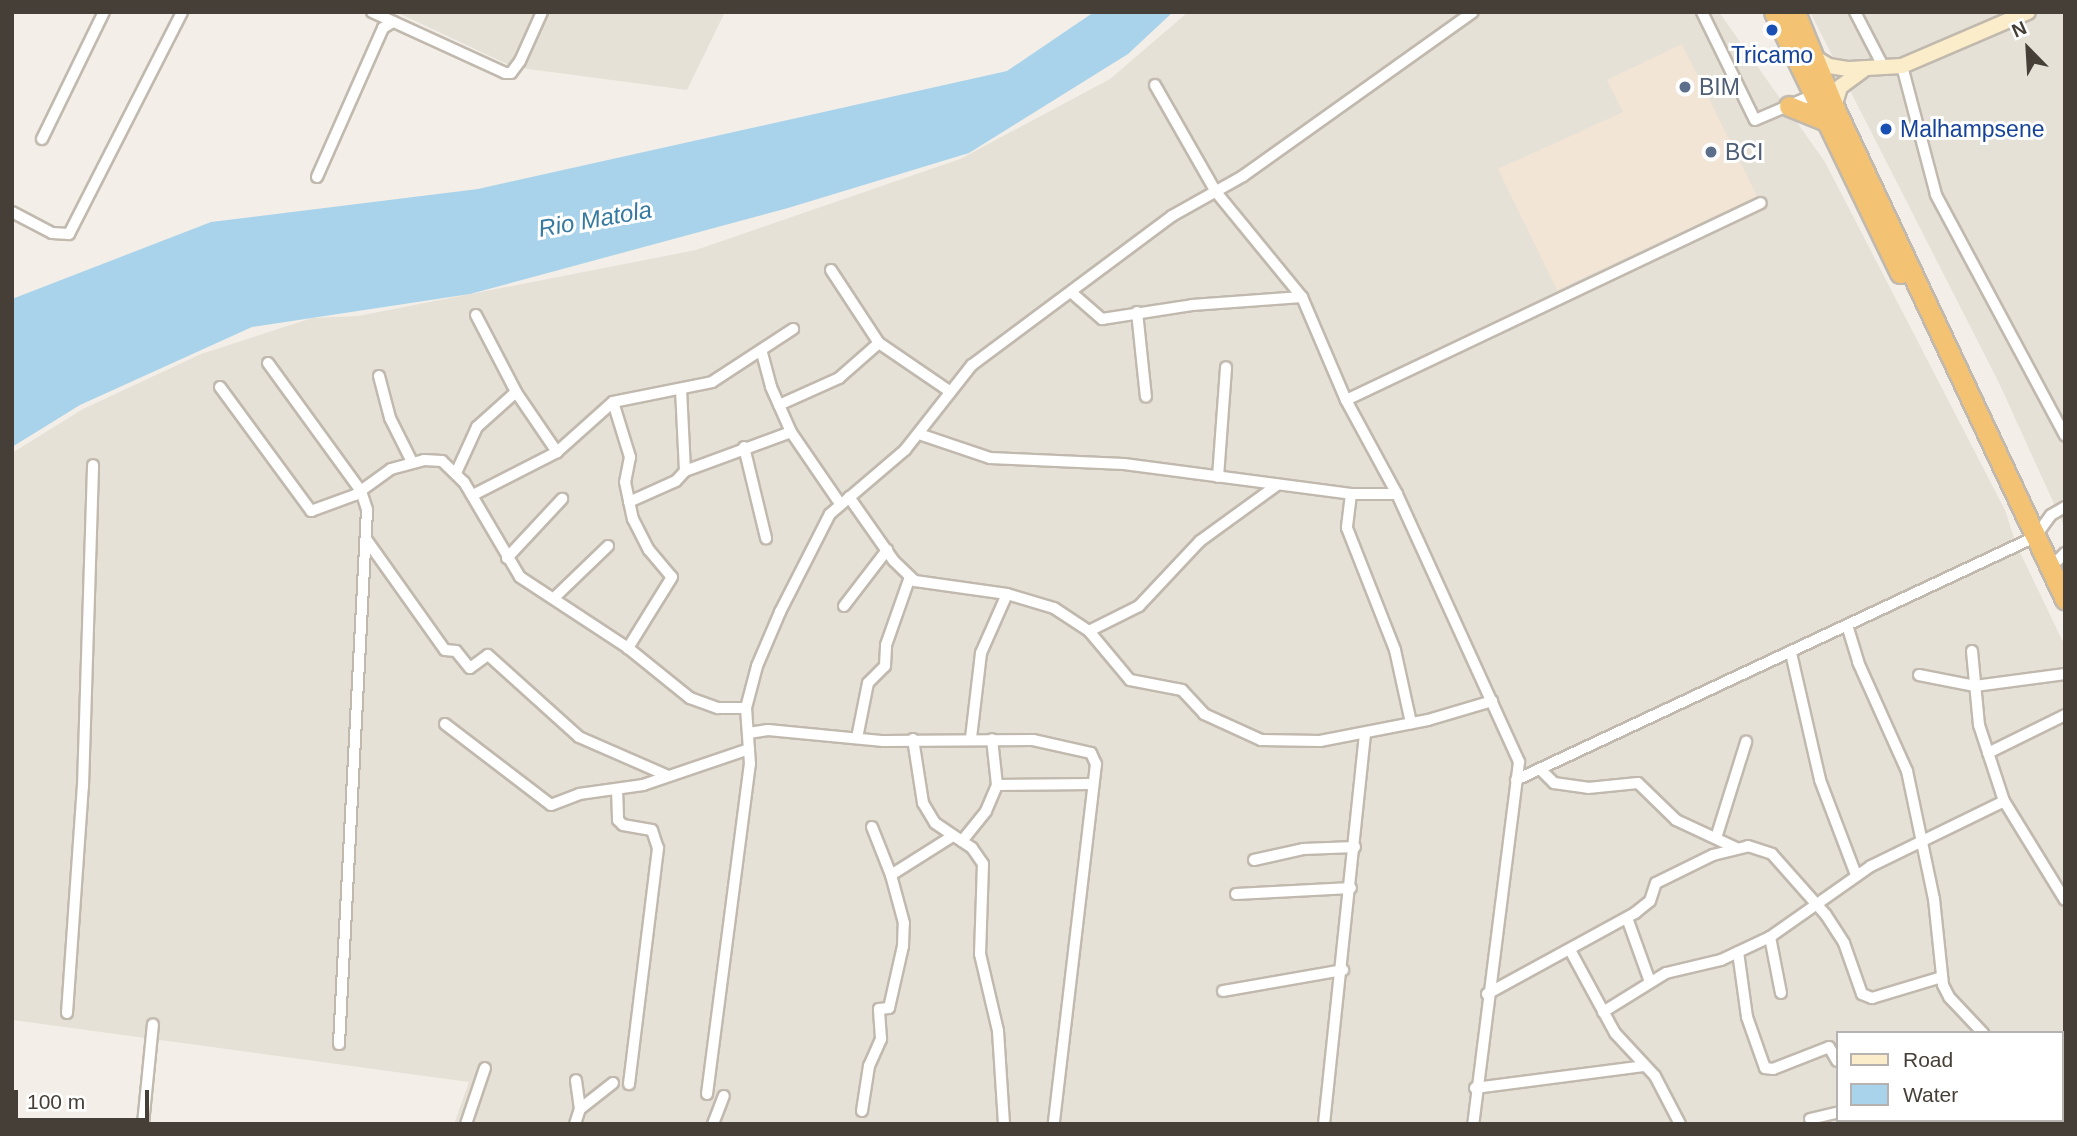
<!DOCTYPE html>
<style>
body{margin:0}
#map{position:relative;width:2077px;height:1136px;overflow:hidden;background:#f3efe8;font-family:Helvetica,sans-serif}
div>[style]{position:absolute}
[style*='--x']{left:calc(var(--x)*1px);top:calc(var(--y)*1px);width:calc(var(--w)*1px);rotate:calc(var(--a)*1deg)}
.residential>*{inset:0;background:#e6e1d7}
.commercial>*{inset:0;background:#f3e5d5}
.water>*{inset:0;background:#a9d3eb}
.roads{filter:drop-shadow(2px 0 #c1b9ae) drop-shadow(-2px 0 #c1b9ae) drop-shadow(0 2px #c1b9ae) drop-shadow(0 -2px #c1b9ae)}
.street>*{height:10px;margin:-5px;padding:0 5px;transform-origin:5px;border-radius:5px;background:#fff}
.secondary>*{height:14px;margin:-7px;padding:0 7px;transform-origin:7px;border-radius:7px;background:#fbedca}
.highway>*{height:19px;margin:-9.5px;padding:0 9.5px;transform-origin:9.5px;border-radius:9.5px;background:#f3c373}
.dots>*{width:19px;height:19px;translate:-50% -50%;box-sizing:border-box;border:4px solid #fff;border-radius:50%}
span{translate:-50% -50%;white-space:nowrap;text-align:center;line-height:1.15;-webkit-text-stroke:6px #fff;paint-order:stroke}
.transit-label{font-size:23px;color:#164399}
.left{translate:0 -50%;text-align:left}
.service-label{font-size:23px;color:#4e5e75}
.water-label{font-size:24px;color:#367aa2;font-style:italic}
.frame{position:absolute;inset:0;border:14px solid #463f37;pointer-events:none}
.legend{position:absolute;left:1836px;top:1031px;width:228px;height:91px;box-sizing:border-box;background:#fff;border:2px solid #b5b2af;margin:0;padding:9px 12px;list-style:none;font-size:21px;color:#463f37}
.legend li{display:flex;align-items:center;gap:14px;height:35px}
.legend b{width:35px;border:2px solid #b5b2af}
.north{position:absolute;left:1993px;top:14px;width:70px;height:70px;-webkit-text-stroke:5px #fff;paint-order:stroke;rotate:336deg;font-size:19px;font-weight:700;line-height:28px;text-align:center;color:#463f37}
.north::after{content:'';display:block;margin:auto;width:24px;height:32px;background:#463f37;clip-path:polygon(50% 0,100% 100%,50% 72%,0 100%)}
.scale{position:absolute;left:14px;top:1090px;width:135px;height:32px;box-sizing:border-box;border:4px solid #463f37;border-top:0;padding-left:9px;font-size:21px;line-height:24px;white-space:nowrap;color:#463f37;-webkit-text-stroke:5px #fff;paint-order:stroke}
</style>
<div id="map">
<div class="residential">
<i style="clip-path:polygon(396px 12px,725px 12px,687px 90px,513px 67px)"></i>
<i style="clip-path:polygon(evenodd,1188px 12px,1719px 12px,1825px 162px,2005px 510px,2016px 544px,2065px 646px,2065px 1124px,454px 1124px,469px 1082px,12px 1020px,12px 453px,83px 409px,201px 354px,312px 318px,358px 316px,696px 250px,960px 159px,1110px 79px,1188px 12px,1837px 1033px,2061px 1033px,2061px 1120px,1837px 1120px,1837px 1033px)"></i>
<i style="clip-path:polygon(1810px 12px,2065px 12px,2065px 528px,1999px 383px)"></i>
</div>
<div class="commercial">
<i style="clip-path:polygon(1682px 44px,1757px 196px,1557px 290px,1498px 169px,1623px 112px,1607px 80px)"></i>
</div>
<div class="water">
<i style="clip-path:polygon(1094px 12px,1173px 12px,1128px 54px,969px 153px,788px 208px,470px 294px,252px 327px,80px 405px,12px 447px,12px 299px,211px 222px,478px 189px,1007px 71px)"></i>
</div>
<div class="roads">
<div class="street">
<i style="--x:372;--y:12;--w:146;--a:24.6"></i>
<i style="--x:505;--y:73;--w:6;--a:0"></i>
<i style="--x:511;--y:73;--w:15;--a:-53"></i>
<i style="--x:520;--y:61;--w:54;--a:-65.8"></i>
<i style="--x:1702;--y:12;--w:120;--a:63.9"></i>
<i style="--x:1755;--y:120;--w:69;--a:-23.2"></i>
<i style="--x:1855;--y:12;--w:63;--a:62.6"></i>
<i style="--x:1902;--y:66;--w:133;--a:75.2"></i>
<i style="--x:1936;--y:195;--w:273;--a:61.8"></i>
<i style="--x:1155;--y:85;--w:123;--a:60.3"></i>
<i style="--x:1216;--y:192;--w:136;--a:50.7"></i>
<i style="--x:1302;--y:297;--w:112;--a:66.9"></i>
<i style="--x:1346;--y:400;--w:107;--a:61.5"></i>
<i style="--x:1397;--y:494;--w:294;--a:65.5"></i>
<i style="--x:1519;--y:762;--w:365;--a:97.2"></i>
<i style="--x:42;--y:139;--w:141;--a:-64"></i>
<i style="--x:317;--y:177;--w:163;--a:-66.1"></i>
<i style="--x:383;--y:28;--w:12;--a:-31"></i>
<i style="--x:12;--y:212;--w:45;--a:27.7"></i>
<i style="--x:52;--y:233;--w:17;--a:3"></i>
<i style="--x:69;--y:234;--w:249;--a:-63"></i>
<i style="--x:831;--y:270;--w:87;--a:56.7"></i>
<i style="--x:879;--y:343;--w:83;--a:34.3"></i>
<i style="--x:1072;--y:293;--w:40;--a:41"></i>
<i style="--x:1102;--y:319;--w:91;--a:-8.8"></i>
<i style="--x:1192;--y:305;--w:110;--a:-4.2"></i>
<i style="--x:1137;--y:312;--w:85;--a:84"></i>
<i style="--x:476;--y:315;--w:87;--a:62.5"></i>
<i style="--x:516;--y:392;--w:73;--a:55.7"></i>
<i style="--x:762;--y:353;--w:35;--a:75"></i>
<i style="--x:771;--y:387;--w:49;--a:66"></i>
<i style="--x:791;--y:432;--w:85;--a:55.6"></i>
<i style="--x:268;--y:363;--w:158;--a:54"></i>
<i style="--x:361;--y:491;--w:20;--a:72"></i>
<i style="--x:367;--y:510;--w:535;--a:93"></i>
<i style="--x:379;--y:376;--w:43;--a:75.3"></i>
<i style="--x:390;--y:418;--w:49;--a:63.4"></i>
<i style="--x:220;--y:387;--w:154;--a:53.7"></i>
<i style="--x:311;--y:511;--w:47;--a:-20"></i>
<i style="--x:355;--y:495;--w:44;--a:-35.8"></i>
<i style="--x:391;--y:469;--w:34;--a:-15"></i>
<i style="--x:424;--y:460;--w:18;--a:3"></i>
<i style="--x:442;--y:461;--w:30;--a:44"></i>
<i style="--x:464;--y:482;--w:110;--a:59.5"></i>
<i style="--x:520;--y:577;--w:129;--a:33.3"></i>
<i style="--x:628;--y:648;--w:80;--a:38.9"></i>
<i style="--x:690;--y:698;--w:30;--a:20"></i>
<i style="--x:718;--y:708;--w:28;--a:0"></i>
<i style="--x:681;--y:389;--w:82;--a:87.2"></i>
<i style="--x:1346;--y:400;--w:459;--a:-25.4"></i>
<i style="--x:613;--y:402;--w:58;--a:72.8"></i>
<i style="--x:630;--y:457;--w:25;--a:101"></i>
<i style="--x:625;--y:482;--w:38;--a:78"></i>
<i style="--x:633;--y:519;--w:35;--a:63"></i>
<i style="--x:649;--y:550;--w:35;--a:50"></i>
<i style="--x:672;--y:577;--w:84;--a:121.8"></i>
<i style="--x:779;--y:405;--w:66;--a:-24.2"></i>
<i style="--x:839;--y:378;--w:53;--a:-41.2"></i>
<i style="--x:919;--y:434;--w:75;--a:18.7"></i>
<i style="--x:990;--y:458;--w:134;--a:2.6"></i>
<i style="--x:1124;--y:464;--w:229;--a:7.5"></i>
<i style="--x:1351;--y:494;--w:46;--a:0"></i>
<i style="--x:744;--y:447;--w:94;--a:76.4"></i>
<i style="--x:456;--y:473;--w:51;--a:-65.5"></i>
<i style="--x:477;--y:427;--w:52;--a:-41.9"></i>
<i style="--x:1218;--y:477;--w:110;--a:-85.8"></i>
<i style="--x:1351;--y:494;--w:34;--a:97"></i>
<i style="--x:1347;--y:528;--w:131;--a:68.5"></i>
<i style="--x:1395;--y:650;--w:75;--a:77.6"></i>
<i style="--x:473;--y:495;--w:94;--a:-27.1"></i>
<i style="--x:557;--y:452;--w:75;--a:-41.8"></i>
<i style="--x:613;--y:402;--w:101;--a:-11.4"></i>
<i style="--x:712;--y:382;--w:97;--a:-33.2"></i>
<i style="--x:849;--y:497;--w:78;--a:54.9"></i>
<i style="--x:894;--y:561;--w:29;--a:44"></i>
<i style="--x:915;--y:581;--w:93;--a:8"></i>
<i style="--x:1007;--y:594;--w:49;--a:16.6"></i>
<i style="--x:1054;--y:608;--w:42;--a:33.3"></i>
<i style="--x:1089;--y:631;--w:64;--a:50.1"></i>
<i style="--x:1130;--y:680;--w:53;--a:10.9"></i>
<i style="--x:1182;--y:690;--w:33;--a:47"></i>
<i style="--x:1204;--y:714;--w:63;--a:24.5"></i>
<i style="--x:1261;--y:740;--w:59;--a:1"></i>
<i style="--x:1320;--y:741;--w:110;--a:-11"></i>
<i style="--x:1428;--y:720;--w:67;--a:-16.5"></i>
<i style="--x:629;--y:502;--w:51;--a:-24.1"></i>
<i style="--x:676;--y:481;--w:13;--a:-48"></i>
<i style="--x:685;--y:471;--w:113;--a:-20.2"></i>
<i style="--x:366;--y:539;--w:136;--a:54.6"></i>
<i style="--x:445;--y:650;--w:11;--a:5"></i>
<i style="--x:456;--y:651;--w:22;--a:51"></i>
<i style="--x:470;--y:668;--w:22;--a:-36"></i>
<i style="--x:488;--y:655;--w:122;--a:42"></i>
<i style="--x:579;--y:737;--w:95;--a:23.6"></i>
<i style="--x:507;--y:558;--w:81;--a:-47"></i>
<i style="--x:2050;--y:568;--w:21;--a:-45"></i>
<i style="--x:554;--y:598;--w:75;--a:-43.9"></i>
<i style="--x:844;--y:606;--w:71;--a:-52.5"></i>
<i style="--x:1847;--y:625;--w:39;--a:73"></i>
<i style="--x:1858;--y:662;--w:120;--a:65.8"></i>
<i style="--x:1907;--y:771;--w:131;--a:78.1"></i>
<i style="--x:1934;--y:899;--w:86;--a:84"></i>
<i style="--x:1943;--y:985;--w:13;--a:63"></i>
<i style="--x:1949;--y:997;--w:50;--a:46.6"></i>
<i style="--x:1089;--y:631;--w:56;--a:-26.6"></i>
<i style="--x:1139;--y:606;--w:89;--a:-46.8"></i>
<i style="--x:1200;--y:541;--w:95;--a:-36"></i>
<i style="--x:1972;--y:651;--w:74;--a:84.6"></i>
<i style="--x:1979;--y:725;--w:80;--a:71.8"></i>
<i style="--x:2004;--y:801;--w:116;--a:58.4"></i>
<i style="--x:1791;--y:653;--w:130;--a:77.1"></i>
<i style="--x:1820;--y:780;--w:102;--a:69.2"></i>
<i style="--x:1919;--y:675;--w:57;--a:11.1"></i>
<i style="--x:1975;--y:686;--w:91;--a:-7.6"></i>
<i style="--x:445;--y:724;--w:133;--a:37.4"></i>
<i style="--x:551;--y:805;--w:30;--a:-21"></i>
<i style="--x:579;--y:794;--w:65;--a:-8"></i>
<i style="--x:643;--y:785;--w:112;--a:-18.8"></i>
<i style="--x:749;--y:733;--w:19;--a:-9"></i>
<i style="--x:768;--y:730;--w:116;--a:5.5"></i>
<i style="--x:883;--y:741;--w:150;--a:-0.4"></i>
<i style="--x:1033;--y:740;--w:59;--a:12.6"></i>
<i style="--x:1091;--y:753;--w:12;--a:66"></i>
<i style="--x:1096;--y:764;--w:362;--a:96.7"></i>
<i style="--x:857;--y:738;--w:56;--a:-78.7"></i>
<i style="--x:868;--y:683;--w:24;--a:-45"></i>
<i style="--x:885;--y:666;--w:21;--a:-87"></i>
<i style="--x:886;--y:645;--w:72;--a:-70.6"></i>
<i style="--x:971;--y:738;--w:86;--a:-83.3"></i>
<i style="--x:981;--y:653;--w:64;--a:-66.2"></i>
<i style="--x:913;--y:739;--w:65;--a:81.1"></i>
<i style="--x:923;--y:803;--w:23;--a:59"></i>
<i style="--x:935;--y:823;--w:45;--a:34"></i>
<i style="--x:972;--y:848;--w:19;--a:55"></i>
<i style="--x:983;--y:864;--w:90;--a:91.9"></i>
<i style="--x:980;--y:954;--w:79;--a:76.8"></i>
<i style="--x:998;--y:1031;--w:93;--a:86.3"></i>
<i style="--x:1988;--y:753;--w:86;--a:-26.3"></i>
<i style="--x:1540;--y:769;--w:20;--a:45"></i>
<i style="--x:1554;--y:783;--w:34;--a:8"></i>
<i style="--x:1588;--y:788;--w:50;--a:-5.7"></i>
<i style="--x:1638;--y:783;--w:53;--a:44.2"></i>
<i style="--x:1676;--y:820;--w:66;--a:25"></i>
<i style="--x:1516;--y:780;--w:573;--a:-25.09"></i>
<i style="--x:2035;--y:537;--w:27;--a:-54"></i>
<i style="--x:2051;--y:515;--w:16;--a:-30"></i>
<i style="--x:997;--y:785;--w:95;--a:-0.6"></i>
<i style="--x:617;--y:789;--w:31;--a:88"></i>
<i style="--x:618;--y:820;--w:7;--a:45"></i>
<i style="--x:623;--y:825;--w:29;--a:10"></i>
<i style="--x:652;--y:830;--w:19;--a:72"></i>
<i style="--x:658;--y:848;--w:238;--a:97"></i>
<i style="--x:872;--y:827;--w:52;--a:68.4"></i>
<i style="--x:891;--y:875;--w:73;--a:-32.2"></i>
<i style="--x:1716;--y:838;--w:101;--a:-72.6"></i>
<i style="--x:962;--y:841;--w:38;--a:-51"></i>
<i style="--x:986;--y:811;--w:28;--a:-67"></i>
<i style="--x:997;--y:785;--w:46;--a:-96.2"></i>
<i style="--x:1254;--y:860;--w:50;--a:-12.7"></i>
<i style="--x:1303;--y:849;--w:52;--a:-2.2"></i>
<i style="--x:1236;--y:894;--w:115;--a:-3"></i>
<i style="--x:1627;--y:918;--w:68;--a:70.2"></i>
<i style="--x:1770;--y:937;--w:57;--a:78.9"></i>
<i style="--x:1570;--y:950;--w:94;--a:61.5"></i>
<i style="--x:1615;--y:1033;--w:59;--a:47.1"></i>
<i style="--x:1655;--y:1076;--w:54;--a:62.5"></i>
<i style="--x:1738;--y:952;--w:66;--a:82.1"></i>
<i style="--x:1747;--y:1017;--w:54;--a:70.6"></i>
<i style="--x:1765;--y:1068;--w:8;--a:7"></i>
<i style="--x:1773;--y:1069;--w:60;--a:-21.4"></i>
<i style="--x:1829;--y:1047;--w:16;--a:60"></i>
<i style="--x:1223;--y:991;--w:122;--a:-9.9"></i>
<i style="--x:1487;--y:994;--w:169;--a:-28.7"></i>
<i style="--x:1635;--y:913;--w:19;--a:-39"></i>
<i style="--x:1650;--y:901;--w:19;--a:-72"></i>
<i style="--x:1656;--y:883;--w:64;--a:-26.2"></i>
<i style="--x:1713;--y:855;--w:36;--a:-14"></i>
<i style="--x:1748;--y:846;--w:25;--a:18"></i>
<i style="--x:1772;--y:854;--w:81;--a:48.5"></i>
<i style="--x:1826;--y:915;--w:33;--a:57"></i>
<i style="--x:1844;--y:943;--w:54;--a:70.6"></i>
<i style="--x:1862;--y:994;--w:11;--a:22"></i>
<i style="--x:1872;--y:998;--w:73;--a:-16.7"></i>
<i style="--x:1603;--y:1012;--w:74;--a:-31.8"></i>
<i style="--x:1666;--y:973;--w:57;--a:-13.3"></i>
<i style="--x:1721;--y:960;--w:54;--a:-25.1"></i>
<i style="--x:1770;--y:937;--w:123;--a:-35.1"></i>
<i style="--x:1871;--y:866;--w:148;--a:-26"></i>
<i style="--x:67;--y:1013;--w:228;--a:-86"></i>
<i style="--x:83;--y:786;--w:321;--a:-88.2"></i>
<i style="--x:1475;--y:1088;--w:170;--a:-7.4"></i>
<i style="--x:707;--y:1094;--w:333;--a:-82.6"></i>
<i style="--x:750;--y:764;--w:56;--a:-94.1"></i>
<i style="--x:746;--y:708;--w:43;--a:-75.3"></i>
<i style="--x:757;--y:666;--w:59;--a:-66.9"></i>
<i style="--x:780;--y:612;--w:110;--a:-63"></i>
<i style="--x:830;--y:514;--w:99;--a:-40.5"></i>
<i style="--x:905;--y:450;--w:108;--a:-51.8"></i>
<i style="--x:972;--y:365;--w:249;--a:-36.7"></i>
<i style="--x:1172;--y:216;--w:81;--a:-29.4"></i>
<i style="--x:1243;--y:176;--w:282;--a:-35.5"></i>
<i style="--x:2061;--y:1104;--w:9;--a:63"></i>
<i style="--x:580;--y:1109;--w:42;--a:-38.2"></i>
<i style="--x:862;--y:1111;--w:46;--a:-81.2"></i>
<i style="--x:869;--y:1066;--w:30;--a:-66"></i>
<i style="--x:881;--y:1039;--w:30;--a:-94"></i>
<i style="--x:879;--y:1009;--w:10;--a:-6"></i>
<i style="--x:889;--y:1008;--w:64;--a:-77.3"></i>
<i style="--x:903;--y:946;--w:23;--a:-88"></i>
<i style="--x:904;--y:923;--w:50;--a:-105.2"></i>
<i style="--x:1810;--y:1119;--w:28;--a:-13"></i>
<i style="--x:1856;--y:1120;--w:4;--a:76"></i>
<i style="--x:1940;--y:1120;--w:4;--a:76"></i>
<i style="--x:1972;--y:1120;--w:4;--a:76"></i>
<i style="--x:143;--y:1124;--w:100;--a:-84.3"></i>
<i style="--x:466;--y:1124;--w:59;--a:-71.3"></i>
<i style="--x:575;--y:1124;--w:16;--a:-72"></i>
<i style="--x:580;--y:1109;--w:29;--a:-98"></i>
<i style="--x:713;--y:1124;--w:30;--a:-69"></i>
<i style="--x:1324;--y:1124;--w:393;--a:-84"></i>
</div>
<div class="secondary">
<i style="--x:1814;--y:57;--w:17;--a:31"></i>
<i style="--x:1829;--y:66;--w:20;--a:9"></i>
<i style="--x:1849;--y:69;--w:53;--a:-3.2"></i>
<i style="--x:1902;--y:66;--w:137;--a:-23.2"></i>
<i style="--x:1834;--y:107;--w:21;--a:-73"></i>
<i style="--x:1840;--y:87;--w:29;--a:-36"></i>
</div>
<div class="highway">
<i style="--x:1774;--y:12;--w:290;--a:64.2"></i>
<i style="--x:1795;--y:12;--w:103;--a:67.7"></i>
<i style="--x:1834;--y:107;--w:544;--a:64.85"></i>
<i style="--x:1789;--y:106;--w:40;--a:22"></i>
</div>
</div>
<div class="dots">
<i style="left:1772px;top:30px;background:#1a4fb4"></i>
<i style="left:1685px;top:87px;background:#5c6f8a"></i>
<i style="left:1886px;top:129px;background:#1a4fb4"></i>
<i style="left:1711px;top:152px;background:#5c6f8a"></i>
</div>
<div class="transit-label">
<span style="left:1772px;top:55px">Tricamo</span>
<span class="left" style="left:1900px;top:129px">Malhampsene</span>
</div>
<div class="service-label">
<span class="left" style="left:1699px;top:87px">BIM</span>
<span class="left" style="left:1725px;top:152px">BCI</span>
</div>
<div class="water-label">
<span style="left:595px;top:219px;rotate:-10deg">Rio Matola</span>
</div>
<div class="frame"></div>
<ul class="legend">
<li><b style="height:9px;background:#fbedca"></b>Road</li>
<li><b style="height:19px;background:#a9d3eb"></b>Water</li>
</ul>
<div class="north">N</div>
<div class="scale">100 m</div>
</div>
